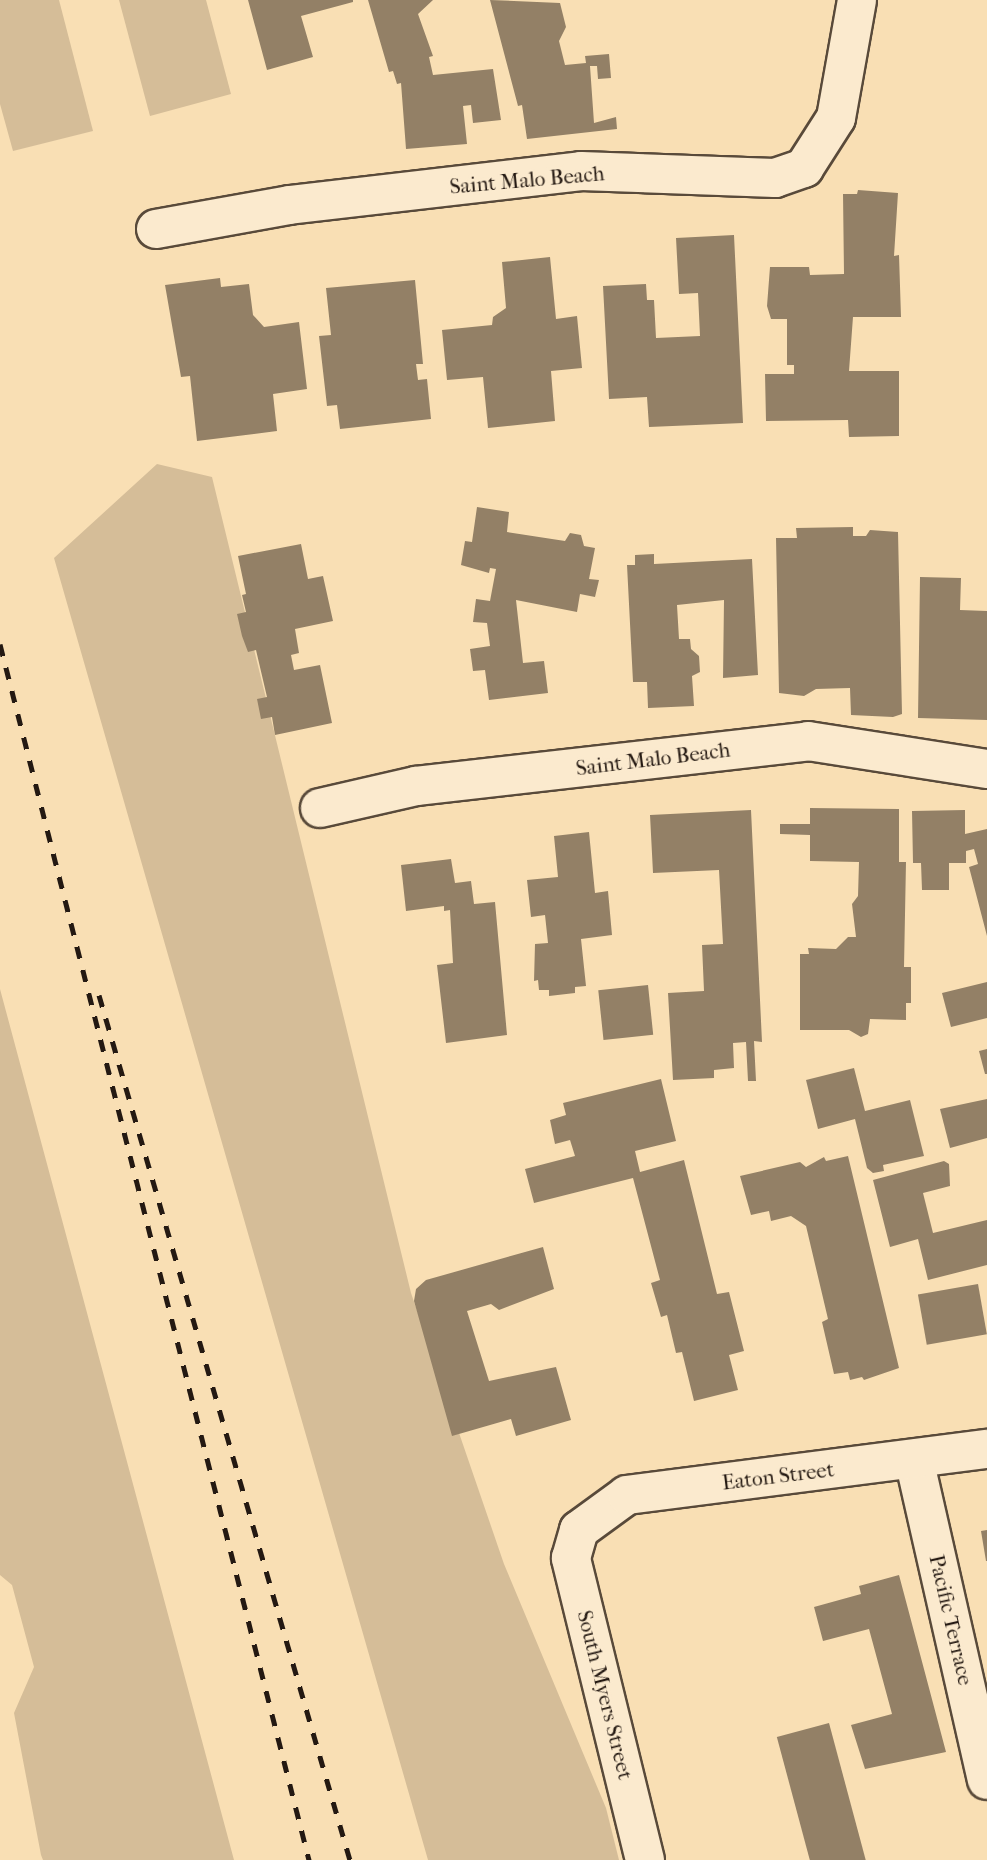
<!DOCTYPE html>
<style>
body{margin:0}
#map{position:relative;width:987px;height:1860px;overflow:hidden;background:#f9dfb4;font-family:"IM FELL French Canon",serif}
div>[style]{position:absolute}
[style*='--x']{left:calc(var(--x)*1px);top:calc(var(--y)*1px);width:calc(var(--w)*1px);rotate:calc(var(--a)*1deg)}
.green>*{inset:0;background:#d5bd98}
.building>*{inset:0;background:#938066;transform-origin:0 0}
.roads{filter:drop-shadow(2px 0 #594a3a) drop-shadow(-2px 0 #594a3a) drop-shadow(0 2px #594a3a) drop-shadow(0 -2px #594a3a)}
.minor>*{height:38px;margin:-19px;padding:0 19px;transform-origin:19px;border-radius:19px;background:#fbeace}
.rail>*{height:5px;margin-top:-2.5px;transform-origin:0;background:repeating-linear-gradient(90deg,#241912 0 12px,transparent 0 24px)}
span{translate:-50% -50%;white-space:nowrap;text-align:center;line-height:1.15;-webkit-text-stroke:5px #fbeace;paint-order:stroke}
.street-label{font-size:21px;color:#241912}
</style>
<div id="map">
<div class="green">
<i style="clip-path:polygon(0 0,59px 0,93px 131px,13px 151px,0 104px)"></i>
<i style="clip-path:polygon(119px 0,206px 0,231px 94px,150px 116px)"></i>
<i style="clip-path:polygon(157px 464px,212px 477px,411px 1293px,504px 1564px,606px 1808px,619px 1860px,428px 1860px,54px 558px)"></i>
<i style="clip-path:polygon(0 989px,234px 1860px,43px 1860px,41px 1855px,14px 1713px,34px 1667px,12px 1585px,0 1575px)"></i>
</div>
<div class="building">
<i style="clip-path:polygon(248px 0,353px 0,353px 2px,301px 16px,313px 57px,267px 70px)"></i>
<i style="clip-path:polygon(368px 0,433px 0,418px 14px,433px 56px,429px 57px,433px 75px,493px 69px,501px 120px,473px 123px,471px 105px,463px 106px,467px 144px,406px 149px,401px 83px,397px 84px,393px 71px,389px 72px)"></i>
<i style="clip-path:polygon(490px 0,560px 3px,566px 27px,559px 41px,565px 65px,586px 63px,585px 56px,609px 54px,611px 78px,598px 79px,597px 66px,590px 66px,594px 123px,616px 117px,617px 129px,527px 139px,522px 105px,518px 106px)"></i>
<i style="clip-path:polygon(858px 190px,898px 193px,894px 256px,899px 255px,901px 317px,853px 317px,849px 371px,899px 371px,899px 436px,849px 437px,848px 420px,766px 421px,765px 374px,794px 374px,794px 365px,787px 365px,787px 319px,771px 319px,767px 306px,770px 267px,809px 267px,810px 275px,844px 274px,843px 194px,857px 194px)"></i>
<i style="clip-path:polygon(734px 235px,743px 423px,649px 427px,647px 397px,609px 399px,603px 286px,646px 284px,647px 300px,654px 300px,656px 338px,700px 336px,698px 293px,679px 294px,676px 238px)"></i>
<i style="clip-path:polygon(550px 257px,556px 319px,577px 316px,582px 368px,551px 371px,555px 421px,488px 428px,483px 377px,447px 380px,442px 330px,492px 325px,493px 317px,506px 308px,502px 262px)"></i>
<i style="clip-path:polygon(220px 278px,221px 287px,249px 284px,253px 315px,264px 327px,299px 322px,307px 389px,273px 394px,277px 431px,197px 441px,190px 376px,181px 377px,165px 285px)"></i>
<i style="clip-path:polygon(415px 280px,423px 364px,416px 364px,418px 380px,427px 379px,431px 419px,340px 429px,337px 405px,327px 406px,319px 336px,331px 335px,326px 288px)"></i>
<i style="clip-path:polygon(477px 507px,509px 512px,507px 532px,565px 541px,570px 533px,581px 535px,584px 546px,595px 548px,589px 579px,599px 580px,595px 597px,580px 594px,577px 612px,516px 600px,523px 663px,544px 661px,548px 693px,489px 700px,485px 670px,473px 671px,470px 649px,490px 646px,487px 623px,473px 622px,476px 599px,490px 601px,496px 569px,490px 568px,489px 573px,461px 565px,465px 541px,472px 542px)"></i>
<i style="clip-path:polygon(853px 527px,853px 536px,866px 536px,870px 530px,898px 532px,902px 714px,893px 717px,851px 715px,850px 688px,816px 689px,804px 696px,779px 693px,776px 538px,797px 538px,796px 528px)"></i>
<i style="clip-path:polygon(301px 544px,308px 579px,323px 576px,333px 621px,295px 629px,299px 653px,291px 655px,294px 670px,320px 665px,332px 723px,275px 735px,272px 717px,261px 719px,257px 699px,267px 697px,256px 650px,248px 652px,242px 636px,237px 614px,246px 612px,242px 595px,246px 594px,238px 556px)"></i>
<i style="clip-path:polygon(654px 554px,654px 564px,752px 559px,758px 675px,723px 678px,724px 600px,677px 605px,679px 639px,690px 639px,691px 649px,699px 656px,700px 672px,692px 676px,694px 706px,648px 708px,647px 682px,633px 682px,627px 565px,635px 565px,635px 555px)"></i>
<i style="clip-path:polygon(920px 577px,961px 578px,960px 610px,987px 611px,987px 720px,918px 718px)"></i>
<i style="clip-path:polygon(810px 808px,899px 809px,899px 862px,906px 862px,904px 967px,911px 967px,911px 1003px,906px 1003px,906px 1020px,870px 1019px,868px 1034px,861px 1037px,849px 1030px,800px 1030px,800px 954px,809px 954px,808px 948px,836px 949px,848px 937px,856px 937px,852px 904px,858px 896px,859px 862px,810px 861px,810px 835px,780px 834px,780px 824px,810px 824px)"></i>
<i style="clip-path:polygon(751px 810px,762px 1042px,754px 1041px,756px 1081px,748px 1081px,746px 1042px,733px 1043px,734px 1068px,714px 1070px,714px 1078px,673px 1080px,668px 993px,704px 991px,702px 945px,723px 944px,719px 870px,653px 873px,650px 815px)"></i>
<i style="clip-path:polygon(965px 810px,965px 834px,987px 829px,987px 936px,969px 867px,978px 864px,974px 849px,966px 851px,966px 863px,949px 863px,949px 890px,922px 890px,921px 863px,913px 863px,912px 811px)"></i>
<i style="clip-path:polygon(589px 832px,595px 893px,608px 891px,612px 935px,581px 939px,586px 986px,575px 987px,575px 993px,549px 996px,549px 990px,539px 990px,538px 980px,534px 981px,535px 944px,548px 943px,545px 915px,531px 917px,527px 880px,558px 877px,554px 836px)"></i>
<i style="clip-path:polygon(451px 859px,455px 883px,471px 881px,474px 904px,495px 902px,507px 1035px,446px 1043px,437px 965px,453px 963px,450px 910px,444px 911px,444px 906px,406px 911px,401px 865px)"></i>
<i style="clip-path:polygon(987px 982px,987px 1018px,951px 1027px,942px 993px)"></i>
<i style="left:648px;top:985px;width:50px;height:50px;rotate:84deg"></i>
<i style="clip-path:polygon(987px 1049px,987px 1074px,985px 1074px,979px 1051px)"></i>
<i style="clip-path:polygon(854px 1068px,865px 1111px,910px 1100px,924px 1156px,883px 1165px,884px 1171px,873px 1173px,867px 1168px,855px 1119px,818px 1129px,806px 1080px)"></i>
<i style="clip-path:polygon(661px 1079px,676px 1141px,635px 1151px,640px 1172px,684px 1160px,717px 1294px,729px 1292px,744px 1351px,729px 1355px,738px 1390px,694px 1401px,682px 1352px,676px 1353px,667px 1315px,661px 1317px,651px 1283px,660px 1280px,633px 1178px,534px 1203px,525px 1169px,575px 1156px,570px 1140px,555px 1144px,550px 1120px,566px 1115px,563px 1103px)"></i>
<i style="clip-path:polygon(987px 1099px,987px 1138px,950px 1148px,940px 1109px)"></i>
<i style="clip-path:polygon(848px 1156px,899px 1368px,864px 1380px,862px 1377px,850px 1380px,848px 1372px,834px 1374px,822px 1322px,828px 1319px,806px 1226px,791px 1216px,771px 1221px,769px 1211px,751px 1215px,740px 1176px,800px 1162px,806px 1167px,824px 1157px,826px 1161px)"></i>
<i style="clip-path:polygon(944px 1161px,949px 1164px,950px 1186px,923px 1193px,933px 1233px,987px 1220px,987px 1265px,928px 1280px,918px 1239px,890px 1247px,873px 1180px)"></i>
<i style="clip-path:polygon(543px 1247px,554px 1289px,499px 1310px,491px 1304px,467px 1311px,489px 1381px,556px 1367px,571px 1420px,516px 1436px,511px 1419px,452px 1436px,414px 1301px,416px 1289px,426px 1280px)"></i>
<i style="left:978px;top:1284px;width:51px;height:61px;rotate:80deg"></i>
<i style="clip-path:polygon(987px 1530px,987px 1561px,986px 1561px,981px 1531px)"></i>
<i style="clip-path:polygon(899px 1575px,946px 1752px,865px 1769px,851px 1725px,892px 1714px,869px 1629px,823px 1641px,814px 1607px,861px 1594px,859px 1586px)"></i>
<i style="left:829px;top:1723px;width:142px;height:54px;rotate:75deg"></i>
</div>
<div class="roads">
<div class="minor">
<i style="--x:156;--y:229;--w:135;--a:-10.2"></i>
<i style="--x:289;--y:205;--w:294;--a:-6.6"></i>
<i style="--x:581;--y:171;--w:194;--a:2.1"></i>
<i style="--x:775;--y:178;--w:31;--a:-19"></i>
<i style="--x:804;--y:168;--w:59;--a:-57.4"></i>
<i style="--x:836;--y:118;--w:120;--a:-79.9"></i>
<i style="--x:320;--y:808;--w:98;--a:-12.9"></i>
<i style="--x:416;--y:786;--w:395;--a:-6.5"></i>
<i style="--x:808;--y:741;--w:181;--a:8.9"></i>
<i style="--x:914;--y:1459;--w:329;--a:77.2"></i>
<i style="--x:645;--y:1860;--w:311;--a:-103.8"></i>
<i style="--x:571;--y:1558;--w:29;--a:-74"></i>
<i style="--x:579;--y:1530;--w:59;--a:-36.1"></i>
<i style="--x:627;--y:1495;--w:363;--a:-7.3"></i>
</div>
</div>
<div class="rail">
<i style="--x:0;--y:644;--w:1255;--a:75.74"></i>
<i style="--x:99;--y:995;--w:901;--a:73.82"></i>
</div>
<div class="street-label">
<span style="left:527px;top:180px;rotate:-5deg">Saint Malo Beach</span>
<span style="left:653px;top:759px;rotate:-7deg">Saint Malo Beach</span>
<span style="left:778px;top:1476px;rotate:-7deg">Eaton Street</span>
<span style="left:951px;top:1620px;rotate:77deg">Pacific Terrace</span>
<span style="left:605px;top:1695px;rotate:76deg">South Myers Street</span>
</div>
</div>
